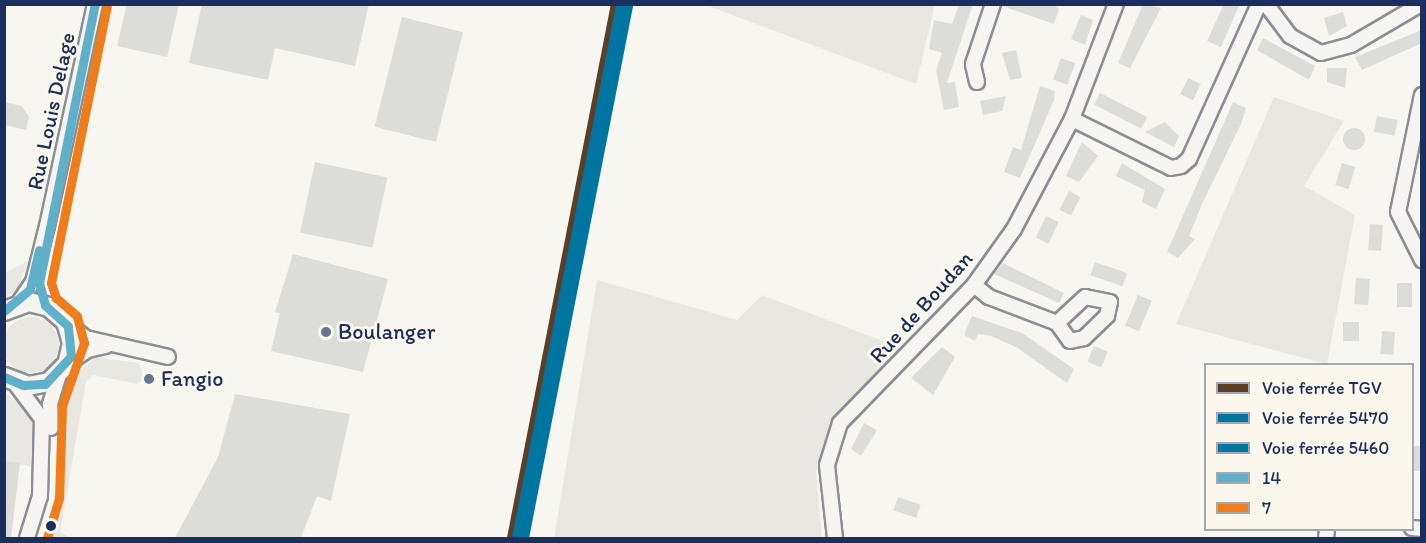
<!DOCTYPE html>
<meta charset="utf-8">
<style>
body{margin:0}
#map{position:relative;width:1426px;height:543px;overflow:hidden;background:#f8f6f0;font-family:Itim,sans-serif}
div>[style]{position:absolute}
[style*='--x']{left:calc(var(--x)*1px);top:calc(var(--y)*1px);width:calc(var(--w)*1px);rotate:calc(var(--a)*1deg)}
.green>*{inset:0;background:#e8e7e2}
.round{border-radius:50%}
.building>*{inset:0;background:#dcdcd9;transform-origin:0 0}
.roads{filter:drop-shadow(2px 0 #8b8e94) drop-shadow(-2px 0 #8b8e94) drop-shadow(0 2px #8b8e94) drop-shadow(0 -2px #8b8e94)}
.minor>*{height:14px;margin:-7px;padding:0 7px;transform-origin:7px;border-radius:7px;background:#f6f5f1}
.tertiary>*{height:18px;margin:-9px;padding:0 9px;transform-origin:9px;border-radius:9px;background:#f6f5f1}
.bus-1>*{height:9px;margin:-4.5px;padding:0 4.5px;transform-origin:4.5px;border-radius:4.5px;background:#61b0ca}
.bus-2>*{height:9px;margin:-4.5px;padding:0 4.5px;transform-origin:4.5px;border-radius:4.5px;background:#f07d1b}
.rail-1>*{height:10px;margin:-5px;padding:0 5px;transform-origin:5px;border-radius:5px;background:#5c3e26}
.rail-2>*{height:10px;margin:-5px;padding:0 5px;transform-origin:5px;border-radius:5px;background:#0075a1}
.rail-3>*{height:10px;margin:-5px;padding:0 5px;transform-origin:5px;border-radius:5px;background:#0075a1}
.dots>*{width:16px;height:16px;translate:-50% -50%;box-sizing:border-box;border:3px solid #fbf7ec;border-radius:50%}
span{translate:-50% -50%;white-space:nowrap;text-align:center;line-height:1.15;-webkit-text-stroke:6px #fbf7ec;paint-order:stroke}
.street-label{font-size:22px;color:#1b2f5e}
.poi-label{font-size:22px;color:#1b2f5e}
.left{translate:0 -50%;text-align:left}
.frame{position:absolute;inset:0;border:6px solid #1b2f5e;pointer-events:none}
.legend{position:absolute;left:1204px;top:363px;width:210px;height:168px;box-sizing:border-box;background:#fbf7ec;border:2px solid #a1a7b3;margin:0;padding:8px 10px;list-style:none;font-size:18px;color:#1b2f5e}
.legend li{display:flex;align-items:center;gap:12px;height:30px}
.legend b{width:30px;border:2px solid #a1a7b3}
</style>
<div id="map">
<div class="green">
<i style="clip-path:polygon(706px 5px,935px 5px,916px 84px)"></i>
<i style="clip-path:polygon(1274px 97px,1344px 121px,1304px 186px,1355px 215px,1327px 364px,1176px 324px)"></i>
<i style="clip-path:polygon(28px 261px,18px 288px,5px 298px,5px 273px)"></i>
<i style="clip-path:polygon(597px 280px,737px 320px,762px 295px,909px 351px,830px 428px,816px 472px,822px 538px,554px 538px)"></i>
<i class="round" style="left:3px;top:317px;width:56px;height:56px"></i>
<i style="clip-path:polygon(95px 357px,139px 363px,144px 379px,137px 384px,93px 375px,86px 382px,60px 532px,70px 538px,53px 538px,48px 531px,61px 469px,57px 404px,67px 384px)"></i>
<i style="clip-path:polygon(5px 393px,32px 413px,37px 441px,34px 467px,5px 461px)"></i>
</div>
<div class="building">
<i style="clip-path:polygon(127px 4px,179px 4px,167px 57px,117px 46px)"></i>
<i style="clip-path:polygon(202px 4px,369px 4px,355px 66px,275px 48px,268px 80px,189px 63px)"></i>
<i style="clip-path:polygon(959px 4px,973px 4px,947px 83px,955px 82px,959px 107px,944px 110px,936px 70px,942px 53px,929px 49px,934px 20px,952px 24px)"></i>
<i style="clip-path:polygon(1053px 4px,1059px 9px,1054px 24px,1002px 6px)"></i>
<i style="clip-path:polygon(1143px 4px,1161px 8px,1130px 68px,1118px 63px)"></i>
<i style="clip-path:polygon(1224px 4px,1240px 4px,1221px 47px,1207px 41px)"></i>
<i style="clip-path:polygon(1343px 12px,1347px 26px,1329px 36px,1324px 18px)"></i>
<i style="clip-path:polygon(1081px 15px,1093px 20px,1085px 45px,1071px 39px)"></i>
<i style="left:402px;top:17px;width:63px;height:113px;rotate:14deg"></i>
<i style="clip-path:polygon(1422px 30px,1422px 43px,1362px 70px,1355px 57px)"></i>
<i style="clip-path:polygon(1263px 38px,1315px 66px,1309px 80px,1257px 50px)"></i>
<i style="clip-path:polygon(1016px 50px,1022px 78px,1010px 80px,1002px 53px)"></i>
<i style="left:1061px;top:58px;width:15px;height:23px;rotate:20deg"></i>
<i style="clip-path:polygon(1327px 68px,1347px 68px,1345px 88px,1327px 82px)"></i>
<i style="left:1188px;top:78px;width:14px;height:18px;rotate:25deg"></i>
<i style="clip-path:polygon(1040px 86px,1055px 91px,1054px 100px,1020px 178px,1004px 172px,1013px 147px,1021px 150px)"></i>
<i style="left:1100px;top:93px;width:53px;height:13px;rotate:27deg"></i>
<i style="clip-path:polygon(1006px 96px,1002px 111px,983px 115px,980px 101px)"></i>
<i style="clip-path:polygon(4px 102px,22px 106px,29px 117px,26px 130px,4px 125px)"></i>
<i style="clip-path:polygon(1233px 102px,1246px 108px,1241px 124px,1202px 204px,1189px 236px,1195px 239px,1178px 258px,1167px 252px)"></i>
<i style="left:1377px;top:116px;width:21px;height:16px;rotate:11deg"></i>
<i style="clip-path:polygon(1165px 122px,1179px 136px,1174px 147px,1145px 132px)"></i>
<i class="round" style="left:1343px;top:128px;width:22px;height:22px"></i>
<i style="clip-path:polygon(1082px 142px,1098px 156px,1079px 182px,1066px 176px)"></i>
<i style="left:315px;top:162px;width:74px;height:72px;rotate:12deg"></i>
<i style="clip-path:polygon(1122px 163px,1165px 189px,1156px 209px,1142px 202px,1145px 190px,1116px 176px)"></i>
<i style="left:1342px;top:163px;width:14px;height:23px;rotate:17deg"></i>
<i style="left:1069px;top:191px;width:13px;height:21px;rotate:27deg"></i>
<i style="left:1046px;top:216px;width:14px;height:24px;rotate:25deg"></i>
<i style="left:1370px;top:224px;width:13px;height:26px;rotate:4deg"></i>
<i style="clip-path:polygon(293px 254px,388px 279px,363px 372px,271px 351px,280px 313px,275px 312px)"></i>
<i style="left:1095px;top:262px;width:34px;height:14px;rotate:19deg"></i>
<i style="clip-path:polygon(1003px 263px,1064px 293px,1059px 303px,994px 274px)"></i>
<i style="left:1356px;top:278px;width:14px;height:26px;rotate:4deg"></i>
<i style="left:1397px;top:283px;width:15px;height:24px"></i>
<i style="left:1138px;top:295px;width:15px;height:33px;rotate:23deg"></i>
<i style="clip-path:polygon(972px 316px,1022px 333px,1074px 369px,1067px 383px,1016px 347px,991px 336px,978px 334px,975px 341px,964px 335px)"></i>
<i style="left:1343px;top:322px;width:16px;height:19px"></i>
<i style="left:1382px;top:331px;width:13px;height:23px;rotate:4deg"></i>
<i style="left:1094px;top:346px;width:15px;height:17px;rotate:23deg"></i>
<i style="clip-path:polygon(942px 347px,955px 357px,933px 395px,911px 378px)"></i>
<i style="clip-path:polygon(235px 394px,350px 414px,331px 501px,317px 496px,301px 538px,175px 538px,218px 457px)"></i>
<i style="clip-path:polygon(864px 423px,877px 430px,861px 456px,851px 449px)"></i>
<i style="left:1413px;top:446px;width:9px;height:25px"></i>
<i style="clip-path:polygon(4px 461px,20px 463px,11px 538px,4px 538px)"></i>
<i style="left:898px;top:497px;width:24px;height:14px;rotate:19deg"></i>
</div>
<div class="roads">
<div class="minor">
<i style="--x:1266;--y:4;--w:40;--a:53"></i>
<i style="--x:1290;--y:36;--w:35;--a:29"></i>
<i style="--x:1321;--y:53;--w:31;--a:-15"></i>
<i style="--x:1351;--y:45;--w:81;--a:-30.4"></i>
<i style="--x:977;--y:82;--w:18;--a:-103"></i>
<i style="--x:973;--y:64;--w:63;--a:-71.6"></i>
<i style="--x:1422;--y:95;--w:119;--a:101.6"></i>
<i style="--x:1398;--y:212;--w:54;--a:63.4"></i>
<i style="--x:1072;--y:119;--w:110;--a:26.3"></i>
<i style="--x:1171;--y:168;--w:10;--a:-11"></i>
<i style="--x:1181;--y:166;--w:11;--a:-41"></i>
<i style="--x:1189;--y:159;--w:170;--a:-65.7"></i>
<i style="--x:974;--y:285;--w:19;--a:39"></i>
<i style="--x:989;--y:297;--w:73;--a:20.9"></i>
<i style="--x:1057;--y:323;--w:22;--a:54"></i>
<i style="--x:1070;--y:341;--w:14;--a:-12"></i>
<i style="--x:1084;--y:338;--w:32;--a:-44"></i>
<i style="--x:1107;--y:316;--w:14;--a:-78"></i>
<i style="--x:1110;--y:302;--w:25;--a:-169"></i>
<i style="--x:1085;--y:297;--w:38;--a:137"></i>
<i style="--x:18;--y:304;--w:27;--a:-56"></i>
<i style="--x:33;--y:282;--w:58;--a:-76"></i>
<i style="--x:47;--y:226;--w:227;--a:-77.8"></i>
<i style="--x:66;--y:322;--w:26;--a:39"></i>
<i style="--x:86;--y:338;--w:84;--a:13"></i>
<i style="--x:67;--y:364;--w:25;--a:-34"></i>
<i style="--x:88;--y:350;--w:18;--a:-13"></i>
<i style="--x:15;--y:383;--w:45;--a:53.1"></i>
<i style="--x:42;--y:419;--w:77;--a:91.5"></i>
<i style="--x:40;--y:496;--w:44;--a:107.2"></i>
<i style="--x:51;--y:428;--w:24;--a:-92"></i>
<i style="--x:50;--y:404;--w:31;--a:-73"></i>
<i style="--x:1412;--y:528;--w:10;--a:6"></i>
<i style="--x:835;--y:538;--w:73;--a:-96.3"></i>
<i style="--x:827;--y:465;--w:44;--a:-72.8"></i>
<i style="--x:840;--y:423;--w:192;--a:-45.8"></i>
<i style="--x:974;--y:285;--w:69;--a:-54.5"></i>
<i style="--x:1014;--y:229;--w:124;--a:-62.2"></i>
<i style="--x:1072;--y:119;--w:123;--a:-69.1"></i>
<i style="--x:1326;--y:538;--w:8;--a:-83"></i>
</div>
<div class="tertiary">
<i style="--x:4;--y:311;--w:27;--a:-20"></i>
<i style="--x:29;--y:302;--w:21;--a:14"></i>
<i style="--x:49;--y:307;--w:23;--a:41"></i>
<i style="--x:66;--y:322;--w:22;--a:74"></i>
<i style="--x:72;--y:343;--w:22;--a:103"></i>
<i style="--x:67;--y:364;--w:25;--a:135"></i>
<i style="--x:49;--y:382;--w:21;--a:169"></i>
<i style="--x:28;--y:386;--w:26;--a:-159"></i>
</div>
</div>
<div class="bus-1">
<i style="--x:4;--y:311;--w:34;--a:-40"></i>
<i style="--x:30;--y:289;--w:40;--a:-77"></i>
<i style="--x:4;--y:377;--w:21;--a:23"></i>
<i style="--x:23;--y:385;--w:22;--a:-3"></i>
<i style="--x:45;--y:384;--w:38;--a:-47"></i>
<i style="--x:71;--y:356;--w:30;--a:-96"></i>
<i style="--x:68;--y:326;--w:31;--a:-138"></i>
<i style="--x:45;--y:305;--w:23;--a:-105"></i>
<i style="--x:39;--y:283;--w:285;--a:-78.7"></i>
</div>
<div class="bus-2">
<i style="--x:47;--y:538;--w:42;--a:-73.3"></i>
<i style="--x:59;--y:498;--w:92;--a:-88.1"></i>
<i style="--x:62;--y:406;--w:67;--a:-70.8"></i>
<i style="--x:84;--y:343;--w:28;--a:-105"></i>
<i style="--x:77;--y:316;--w:28;--a:-139"></i>
<i style="--x:56;--y:298;--w:16;--a:-108"></i>
<i style="--x:51;--y:283;--w:283;--a:-78.6"></i>
</div>
<div class="rail-1">
<i style="--x:512;--y:538;--w:544;--a:-78.98"></i>
</div>
<div class="rail-2">
<i style="--x:524;--y:538;--w:542;--a:-78.94"></i>
</div>
<div class="rail-3">
<i style="--x:517;--y:538;--w:542;--a:-78.94"></i>
</div>
<div class="dots">
<i style="left:326px;top:332px;background:#687591"></i>
<i style="left:149px;top:379px;background:#687591"></i>
<i style="left:51px;top:526px;background:#1b2f5e"></i>
</div>
<div class="street-label">
<span style="left:51px;top:111px;rotate:-78deg">Rue Louis Delage</span>
<span style="left:921px;top:307px;rotate:-48deg">Rue de Boudan</span>
</div>
<div class="poi-label">
<span class="left" style="left:338px;top:332px">Boulanger</span>
<span class="left" style="left:161px;top:379px">Fangio</span>
</div>
<div class="frame"></div>
<ul class="legend">
<li><b style="height:8px;background:#5c3e26"></b>Voie ferrée TGV</li>
<li><b style="height:8px;background:#0075a1"></b>Voie ferrée 5470</li>
<li><b style="height:8px;background:#0075a1"></b>Voie ferrée 5460</li>
<li><b style="height:8px;background:#61b0ca"></b>14</li>
<li><b style="height:8px;background:#f07d1b"></b>7</li>
</ul>
</div>
